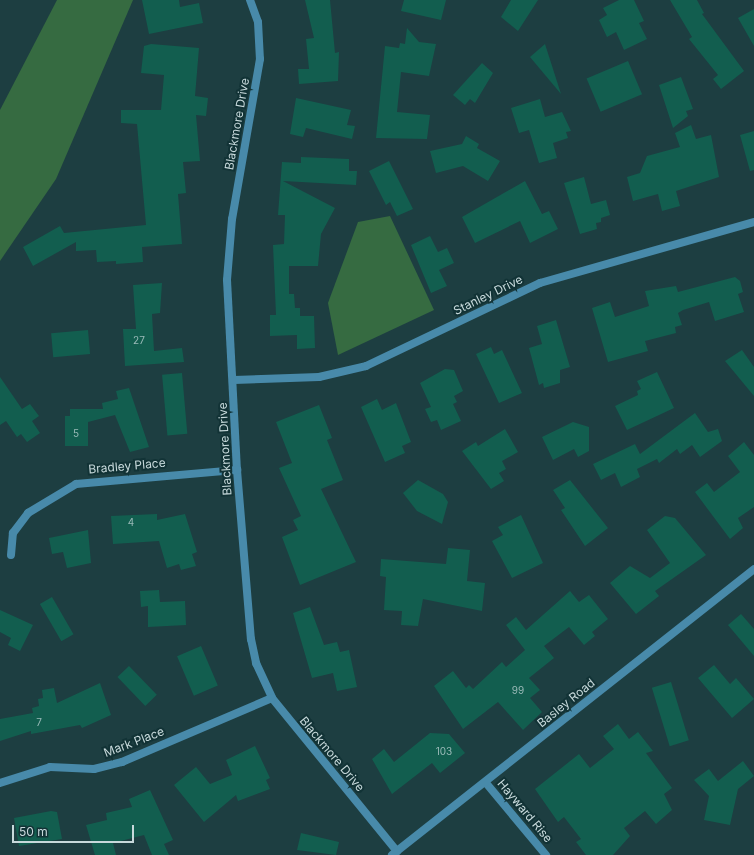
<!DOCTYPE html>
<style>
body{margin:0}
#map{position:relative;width:754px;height:855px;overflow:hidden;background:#1d3e41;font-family:Inter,sans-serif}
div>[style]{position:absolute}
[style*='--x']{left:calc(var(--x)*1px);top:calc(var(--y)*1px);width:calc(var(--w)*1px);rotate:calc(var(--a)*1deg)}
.green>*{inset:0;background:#366b41}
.building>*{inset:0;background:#125e4f;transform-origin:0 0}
.minor>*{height:8px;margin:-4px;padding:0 4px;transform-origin:4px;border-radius:4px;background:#488aaa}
span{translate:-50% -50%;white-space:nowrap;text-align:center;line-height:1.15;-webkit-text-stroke:4px #123336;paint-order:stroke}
.number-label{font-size:10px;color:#9abab8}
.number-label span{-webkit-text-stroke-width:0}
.street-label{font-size:12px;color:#c7d9db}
.scale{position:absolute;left:12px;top:825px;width:122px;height:18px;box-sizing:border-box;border:2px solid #c7d9db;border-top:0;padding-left:5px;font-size:12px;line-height:14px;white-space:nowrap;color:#c7d9db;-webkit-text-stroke:3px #123336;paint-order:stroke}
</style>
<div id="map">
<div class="green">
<i style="clip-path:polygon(57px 0,133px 0,56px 179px,0 261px,0 110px)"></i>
<i style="clip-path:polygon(390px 216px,434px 310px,338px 355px,328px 303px,358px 222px)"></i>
</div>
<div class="building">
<i style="clip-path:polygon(142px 0,179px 0,180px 7px,199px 3px,203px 23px,149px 34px)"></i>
<i style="clip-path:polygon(305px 0,330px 0,335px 53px,339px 52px,338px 81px,299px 84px,298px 69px,309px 69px,306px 39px,314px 38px)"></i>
<i style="clip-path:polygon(404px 0,446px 0,441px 20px,401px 11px)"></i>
<i style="clip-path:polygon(511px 0,538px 0,518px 31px,501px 17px)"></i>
<i style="clip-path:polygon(619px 0,634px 0,644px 21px,639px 23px,647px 39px,624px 50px,616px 32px,607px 37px,599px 20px,607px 15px,603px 8px)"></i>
<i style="clip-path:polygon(670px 0,697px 0,704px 13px,702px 14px,744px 71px,721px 89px,713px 79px,718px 75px,689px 39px,692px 37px)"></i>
<i style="clip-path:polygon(754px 9px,754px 46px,738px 18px)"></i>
<i style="clip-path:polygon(407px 28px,419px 42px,436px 44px,429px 76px,401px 72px,397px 112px,430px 115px,427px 139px,376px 138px,385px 46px,399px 48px,400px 43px,405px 44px)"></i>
<i style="clip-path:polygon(151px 44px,199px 48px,195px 96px,208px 98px,206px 116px,196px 115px,200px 161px,183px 162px,186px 193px,178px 194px,182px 244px,142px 247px,143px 262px,116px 264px,116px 261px,97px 262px,96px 250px,76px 251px,76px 242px,33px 266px,23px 247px,60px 226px,64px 233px,146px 225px,137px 124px,121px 123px,121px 110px,161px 110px,164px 75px,141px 73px,144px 46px)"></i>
<i style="clip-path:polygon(545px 44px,561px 94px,530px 57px)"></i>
<i style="left:628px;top:61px;width:36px;height:45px;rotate:67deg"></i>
<i style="clip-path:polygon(482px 63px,493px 73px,475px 103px,470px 99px,465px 105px,453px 95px)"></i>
<i style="clip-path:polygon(681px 77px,693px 109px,686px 111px,688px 116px,673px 128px,659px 85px)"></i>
<i style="clip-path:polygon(296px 98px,351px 110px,347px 125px,355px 126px,352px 139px,306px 128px,303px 137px,290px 134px)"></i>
<i style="clip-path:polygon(540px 99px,545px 117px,562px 112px,571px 131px,566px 132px,568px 138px,553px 143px,557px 158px,539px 163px,529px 130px,519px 133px,511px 108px)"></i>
<i style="clip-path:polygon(691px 125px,696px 139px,711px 135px,719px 177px,676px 191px,680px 206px,662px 211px,658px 194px,633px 201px,627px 177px,640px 173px,647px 156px,680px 147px,675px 133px)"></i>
<i style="clip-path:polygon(754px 131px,754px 170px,750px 171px,740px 135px)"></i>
<i style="clip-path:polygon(466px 136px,479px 144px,477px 148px,500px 161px,488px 181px,463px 166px,436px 173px,430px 151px,462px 144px)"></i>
<i style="clip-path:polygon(301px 157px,349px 159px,349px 171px,357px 171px,356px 185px,283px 181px,335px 208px,321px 234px,318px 266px,289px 266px,289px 294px,294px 294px,295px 308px,300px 308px,300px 316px,314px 316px,315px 348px,297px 349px,297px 335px,270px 336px,270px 315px,276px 315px,273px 245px,284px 244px,285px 215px,278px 215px,282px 162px,301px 163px)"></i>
<i style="clip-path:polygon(389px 161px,413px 209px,397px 216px,390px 202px,386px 205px,369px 171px)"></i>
<i style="clip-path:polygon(584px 177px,591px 204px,606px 200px,610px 215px,601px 218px,601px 222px,596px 223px,597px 229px,580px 234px,564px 183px)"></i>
<i style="clip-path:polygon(525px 181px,542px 214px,549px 211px,558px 229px,530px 243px,520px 221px,475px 243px,462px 217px)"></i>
<i style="clip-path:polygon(430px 236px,438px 252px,447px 248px,454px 263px,439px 270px,447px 286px,431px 293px,411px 245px)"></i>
<i style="clip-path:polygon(735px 277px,740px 281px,743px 292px,738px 294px,744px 312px,715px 321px,709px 302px,683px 310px,678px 313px,682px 325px,675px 327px,676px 333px,645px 341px,648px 351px,608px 362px,592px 308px,610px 302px,615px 317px,649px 306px,645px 291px,676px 286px,678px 292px)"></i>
<i style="clip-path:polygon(162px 283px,160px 313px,152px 314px,154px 351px,182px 348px,184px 362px,125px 366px,123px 329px,136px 329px,133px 285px)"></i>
<i style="clip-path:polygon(556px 320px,570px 367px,560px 370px,560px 383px,544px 388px,543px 383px,539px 385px,529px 348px,542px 344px,537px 326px)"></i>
<i style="left:88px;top:330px;width:24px;height:37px;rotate:85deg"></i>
<i style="clip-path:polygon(491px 347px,494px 354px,502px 350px,522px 393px,499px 403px,476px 354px)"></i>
<i style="clip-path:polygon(742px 350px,754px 367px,754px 396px,725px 361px)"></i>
<i style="clip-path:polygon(445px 369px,454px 370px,463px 391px,454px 396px,457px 402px,453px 404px,461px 421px,441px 430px,437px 420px,431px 422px,425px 409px,431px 407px,420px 383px)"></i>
<i style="clip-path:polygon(657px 372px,674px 408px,627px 430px,615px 406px,638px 395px,637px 391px,641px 389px,637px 381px)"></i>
<i style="left:182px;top:373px;width:61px;height:20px;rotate:85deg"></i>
<i style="clip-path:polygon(0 377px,22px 409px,30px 404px,39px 416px,32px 421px,40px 433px,27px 442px,21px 434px,17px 437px,6px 421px,0 425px)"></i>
<i style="clip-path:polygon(129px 388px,149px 447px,130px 452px,115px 415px,88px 422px,88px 446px,65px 446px,65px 416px,70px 416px,70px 409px,103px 409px,102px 403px,118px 399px,116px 391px)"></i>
<i style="clip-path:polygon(377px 399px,382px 410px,396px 403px,411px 442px,402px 446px,405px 453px,385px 462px,361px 407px)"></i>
<i style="clip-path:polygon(319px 405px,332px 438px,327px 440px,343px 480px,321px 489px,356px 562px,300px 585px,282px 537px,298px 530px,293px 520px,301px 516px,279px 468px,292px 463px,276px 422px)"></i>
<i style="clip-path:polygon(695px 413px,708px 432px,718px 429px,722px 441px,700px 457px,692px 445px,680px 454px,677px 449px,659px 463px,657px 459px,637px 469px,640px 477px,621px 487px,615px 473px,601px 480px,593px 464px,635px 444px,640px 454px)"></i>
<i style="clip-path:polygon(573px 422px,589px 427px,589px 451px,578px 457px,574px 449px,553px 460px,542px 437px)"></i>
<i style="clip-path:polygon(505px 429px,518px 452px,502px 461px,506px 469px,499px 473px,504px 481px,491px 489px,462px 451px,476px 442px,478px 446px)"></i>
<i style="clip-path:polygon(744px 442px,754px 455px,754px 507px,738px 518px,743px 528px,730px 539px,695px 492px,707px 483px,714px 492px,740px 472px,728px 456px)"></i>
<i style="clip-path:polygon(418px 480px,443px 494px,448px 502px,442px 524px,417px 511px,403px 493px)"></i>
<i style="clip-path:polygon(570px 480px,608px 528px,585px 546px,561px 510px,565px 508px,553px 490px)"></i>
<i style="clip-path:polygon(157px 514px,157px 520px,185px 514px,197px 552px,192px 554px,196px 566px,181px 570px,179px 564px,167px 568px,159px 541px,113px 544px,111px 516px)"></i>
<i style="clip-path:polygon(521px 515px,543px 563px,512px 578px,492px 541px,503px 535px,498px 527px)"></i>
<i style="clip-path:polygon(665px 516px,675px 518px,706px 555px,655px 591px,659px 596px,636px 614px,610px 583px,630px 566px,650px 578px,670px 563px,647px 530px)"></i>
<i style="clip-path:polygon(88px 530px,91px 563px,67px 568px,63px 552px,52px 554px,49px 538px)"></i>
<i style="clip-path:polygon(448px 548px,470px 550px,467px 581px,485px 583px,482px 611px,423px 599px,418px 626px,401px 625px,402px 611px,384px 610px,386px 577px,380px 576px,381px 559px,446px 564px)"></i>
<i style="clip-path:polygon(159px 590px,160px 602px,185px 601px,186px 625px,148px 627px,148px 606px,141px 607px,140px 591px)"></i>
<i style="clip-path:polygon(570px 591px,579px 602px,589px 595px,608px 619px,592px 632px,595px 636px,584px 645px,569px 627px,544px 646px,554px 658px,529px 678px,540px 690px,530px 698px,542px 712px,523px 730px,498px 702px,463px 729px,434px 686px,453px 671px,466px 688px,469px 685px,473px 689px,502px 662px,506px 667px,525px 650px,506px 625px,516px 617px,526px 630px)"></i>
<i style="left:52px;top:597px;width:43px;height:14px;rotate:60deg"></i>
<i style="clip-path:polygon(310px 607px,324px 645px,337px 642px,340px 652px,349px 650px,357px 687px,337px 691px,333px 673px,312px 678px,293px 613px)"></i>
<i style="clip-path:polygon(0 610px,33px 625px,20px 651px,8px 645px,11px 638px,0 632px)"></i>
<i style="clip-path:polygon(741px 614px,754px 629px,754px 656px,728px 625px)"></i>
<i style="left:201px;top:646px;width:43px;height:26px;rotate:67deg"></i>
<i style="clip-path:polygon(714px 665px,730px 684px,736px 678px,754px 699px,732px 718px,698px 678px)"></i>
<i style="left:129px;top:666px;width:40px;height:16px;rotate:46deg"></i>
<i style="left:671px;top:682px;width:61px;height:20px;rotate:73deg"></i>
<i style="clip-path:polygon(100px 683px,111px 715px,82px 728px,80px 725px,31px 734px,31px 731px,0 741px,0 719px,33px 713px,32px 708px,39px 706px,38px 699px,43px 698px,42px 690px,54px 688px,57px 703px)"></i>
<i style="clip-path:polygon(618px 724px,629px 739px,638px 732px,653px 751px,646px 753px,672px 788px,664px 794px,672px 810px,656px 824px,645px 811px,624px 828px,630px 836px,613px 855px,586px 855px,576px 842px,581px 839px,564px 817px,558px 822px,535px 789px,579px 754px,590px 768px,614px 749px,603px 736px)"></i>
<i style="clip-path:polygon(430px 733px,449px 734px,465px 753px,440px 773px,432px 763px,392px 794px,372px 759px,384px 749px,394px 762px)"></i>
<i style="clip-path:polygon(255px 746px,270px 778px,266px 780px,270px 789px,238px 801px,236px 795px,204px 822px,174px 785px,196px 767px,210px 784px,232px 775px,226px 760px)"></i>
<i style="clip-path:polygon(743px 761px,754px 776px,738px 789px,730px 825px,704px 820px,709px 796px,694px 780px,709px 769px,718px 781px)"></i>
<i style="clip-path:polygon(150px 790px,173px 840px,164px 844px,169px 855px,152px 855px,144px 835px,113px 843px,116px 855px,95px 855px,86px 825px,107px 820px,106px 813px,132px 807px,129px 799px)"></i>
<i style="clip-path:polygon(51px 811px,57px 812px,62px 839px,19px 846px,14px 818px)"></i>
<i style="clip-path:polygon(301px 833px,339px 842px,336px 855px,297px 850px)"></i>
</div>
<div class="minor">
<i style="--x:250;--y:0;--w:23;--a:70"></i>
<i style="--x:258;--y:22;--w:37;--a:87"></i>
<i style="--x:260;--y:59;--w:162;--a:99.9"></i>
<i style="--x:232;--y:219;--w:61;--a:94.7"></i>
<i style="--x:227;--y:280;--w:190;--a:87"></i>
<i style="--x:237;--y:470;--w:170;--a:85.3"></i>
<i style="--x:251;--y:639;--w:25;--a:78"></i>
<i style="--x:256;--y:663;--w:38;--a:65"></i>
<i style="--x:272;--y:698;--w:198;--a:50.8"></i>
<i style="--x:234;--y:380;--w:85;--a:-2"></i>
<i style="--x:319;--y:377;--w:48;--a:-13.2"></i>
<i style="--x:366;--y:366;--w:193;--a:-25.5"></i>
<i style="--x:540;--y:283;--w:223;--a:-15.9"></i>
<i style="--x:11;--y:555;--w:22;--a:-85"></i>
<i style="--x:13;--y:533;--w:25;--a:-53"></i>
<i style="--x:28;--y:513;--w:56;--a:-31.1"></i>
<i style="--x:76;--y:484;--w:162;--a:-5"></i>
<i style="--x:0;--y:783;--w:52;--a:-17.7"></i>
<i style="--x:50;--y:767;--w:44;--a:2.6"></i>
<i style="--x:94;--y:769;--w:29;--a:-14"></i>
<i style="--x:122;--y:762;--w:163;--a:-23.1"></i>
<i style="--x:486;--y:783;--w:94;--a:50.2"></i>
<i style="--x:392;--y:855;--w:461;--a:-38.3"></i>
</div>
<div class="number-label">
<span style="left:139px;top:341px">27</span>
<span style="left:76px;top:434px">5</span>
<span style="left:131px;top:523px">4</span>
<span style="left:518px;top:691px">99</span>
<span style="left:39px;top:723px">7</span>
<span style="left:444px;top:752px">103</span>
</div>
<div class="street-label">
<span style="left:237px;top:124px;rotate:-80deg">Blackmore Drive</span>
<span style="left:488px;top:295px;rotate:-26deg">Stanley Drive</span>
<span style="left:225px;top:449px;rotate:-93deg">Blackmore Drive</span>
<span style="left:127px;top:466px;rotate:-5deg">Bradley Place</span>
<span style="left:566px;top:703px;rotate:-39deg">Basley Road</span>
<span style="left:134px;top:742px;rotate:-21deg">Mark Place</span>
<span style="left:332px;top:754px;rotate:50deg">Blackmore Drive</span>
<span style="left:525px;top:811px;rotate:50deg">Hayward Rise</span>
</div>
<div class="scale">50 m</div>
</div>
